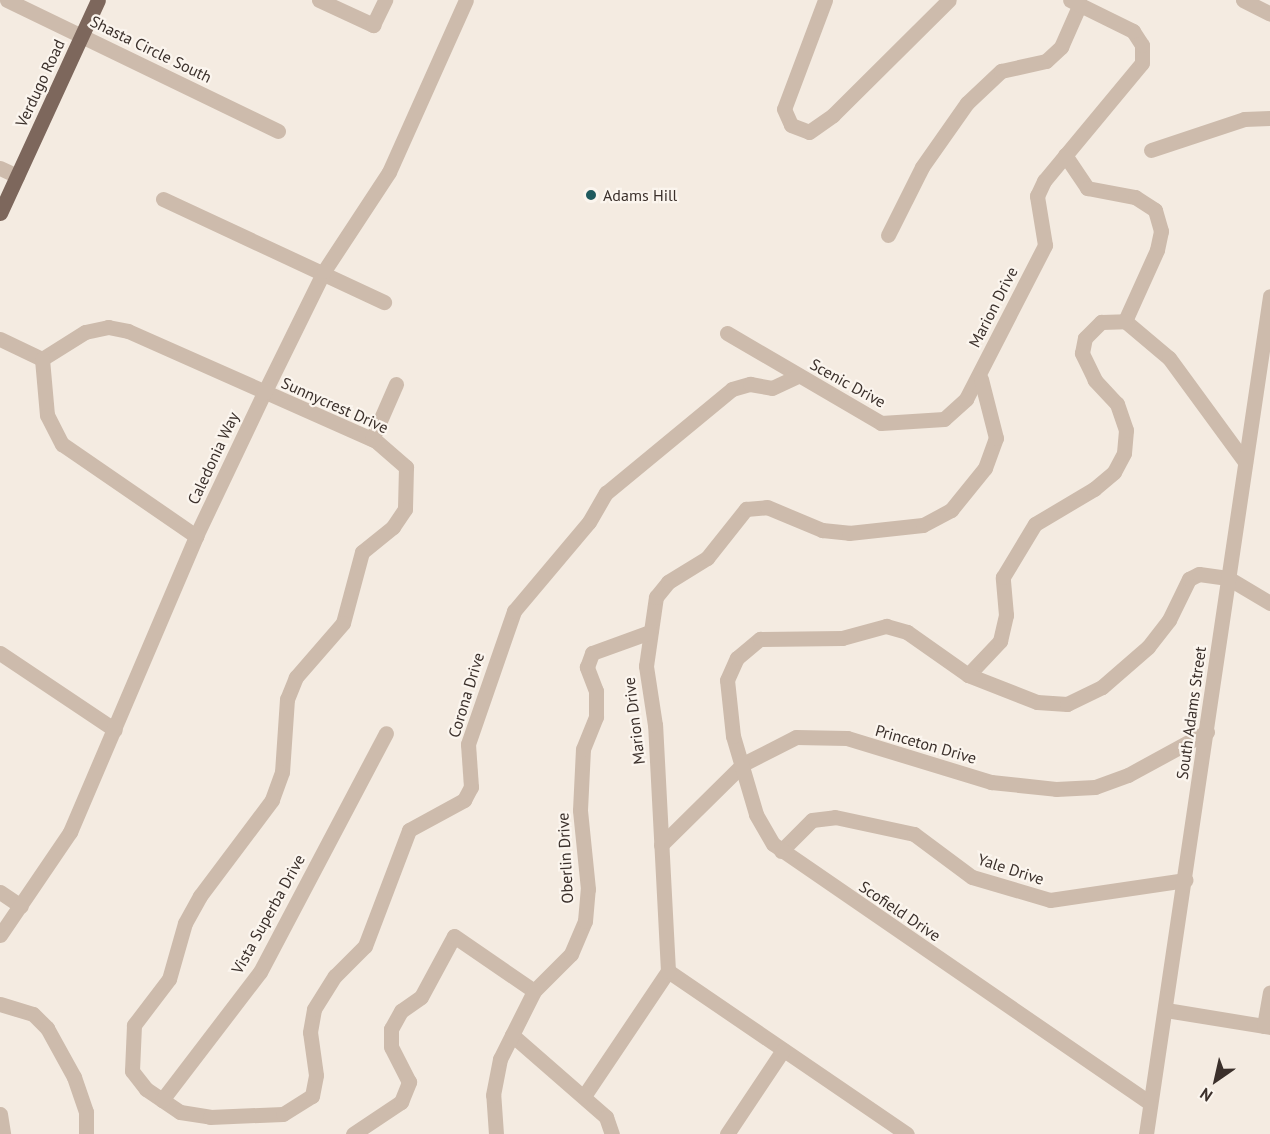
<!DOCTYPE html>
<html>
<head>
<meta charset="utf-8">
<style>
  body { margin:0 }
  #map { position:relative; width:1270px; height:1134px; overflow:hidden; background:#f4ebe1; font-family:"PT Sans",sans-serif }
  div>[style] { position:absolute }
  .minor>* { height:15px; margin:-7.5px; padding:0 7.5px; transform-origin:7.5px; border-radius:7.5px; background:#cdbbac }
  .major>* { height:15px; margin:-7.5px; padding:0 7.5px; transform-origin:7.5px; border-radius:7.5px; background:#7d675c }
  .dots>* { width:16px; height:16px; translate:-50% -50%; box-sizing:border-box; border:3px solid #fbf5ee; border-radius:50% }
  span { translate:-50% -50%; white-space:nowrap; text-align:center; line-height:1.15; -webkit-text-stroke:4.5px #fbf5ee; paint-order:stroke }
  .street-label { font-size:16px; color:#3b302b }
  .poi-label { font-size:16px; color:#3b302b }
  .left { translate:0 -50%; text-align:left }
  .north { position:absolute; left:1186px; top:1050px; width:60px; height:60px; -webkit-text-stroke:4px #fbf5ee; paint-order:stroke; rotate:214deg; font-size:16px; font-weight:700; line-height:24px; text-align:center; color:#3b302b }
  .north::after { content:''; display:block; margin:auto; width:21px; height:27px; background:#3b302b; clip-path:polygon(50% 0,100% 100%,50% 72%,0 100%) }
</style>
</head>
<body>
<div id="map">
  <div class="minor">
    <i style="left:7px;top:0;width:301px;rotate:25.8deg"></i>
    <i style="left:319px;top:0;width:60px;rotate:24.8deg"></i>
    <i style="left:373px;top:25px;width:28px;rotate:-64deg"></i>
    <i style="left:825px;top:0;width:116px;rotate:110.6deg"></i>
    <i style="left:784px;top:109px;width:17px;rotate:66deg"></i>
    <i style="left:791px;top:125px;width:19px;rotate:21deg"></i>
    <i style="left:809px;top:132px;width:29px;rotate:-35deg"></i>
    <i style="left:833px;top:115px;width:163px;rotate:-44.8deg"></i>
    <i style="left:1243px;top:0;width:30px;rotate:27deg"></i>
    <i style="left:1151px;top:150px;width:98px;rotate:-18.4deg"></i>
    <i style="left:1244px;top:119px;width:26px;rotate:-2deg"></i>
    <i style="left:1065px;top:155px;width:40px;rotate:56deg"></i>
    <i style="left:1087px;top:188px;width:49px;rotate:10.6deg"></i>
    <i style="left:1135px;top:197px;width:24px;rotate:33deg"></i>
    <i style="left:1155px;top:210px;width:22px;rotate:74deg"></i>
    <i style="left:1161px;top:231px;width:19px;rotate:102deg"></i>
    <i style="left:1157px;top:250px;width:78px;rotate:114.3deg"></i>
    <i style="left:1125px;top:321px;width:57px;rotate:40.1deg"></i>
    <i style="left:1169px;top:358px;width:129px;rotate:53.8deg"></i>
    <i style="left:0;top:168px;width:19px;rotate:25deg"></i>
    <i style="left:163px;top:199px;width:244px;rotate:25deg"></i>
    <i style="left:888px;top:235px;width:76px;rotate:-63.4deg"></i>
    <i style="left:922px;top:167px;width:78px;rotate:-54.9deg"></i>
    <i style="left:967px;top:103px;width:47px;rotate:-43.3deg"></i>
    <i style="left:1001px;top:71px;width:46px;rotate:-12.5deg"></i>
    <i style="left:1046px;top:61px;width:21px;rotate:-43deg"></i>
    <i style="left:1061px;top:47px;width:47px;rotate:-66.2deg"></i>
    <i style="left:727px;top:333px;width:178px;rotate:30.3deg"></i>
    <i style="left:881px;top:423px;width:63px;rotate:-3.6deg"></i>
    <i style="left:944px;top:419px;width:30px;rotate:-42deg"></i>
    <i style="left:966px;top:399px;width:173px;rotate:-62.8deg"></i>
    <i style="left:1045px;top:245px;width:50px;rotate:-99.3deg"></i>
    <i style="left:1037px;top:196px;width:17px;rotate:-65deg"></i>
    <i style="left:1044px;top:181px;width:153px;rotate:-50.3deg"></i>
    <i style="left:1142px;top:63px;width:18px;rotate:-90deg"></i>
    <i style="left:1142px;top:45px;width:17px;rotate:-123deg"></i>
    <i style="left:1133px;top:31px;width:70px;rotate:-153.8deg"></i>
    <i style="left:0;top:339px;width:47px;rotate:25.5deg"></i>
    <i style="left:42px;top:359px;width:51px;rotate:-32.1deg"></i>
    <i style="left:85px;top:332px;width:24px;rotate:-12deg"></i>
    <i style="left:108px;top:327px;width:20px;rotate:11deg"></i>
    <i style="left:128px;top:331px;width:271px;rotate:23.9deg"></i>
    <i style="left:376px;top:441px;width:40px;rotate:41deg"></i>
    <i style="left:406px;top:467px;width:42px;rotate:91.4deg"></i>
    <i style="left:405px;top:509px;width:22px;rotate:124deg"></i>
    <i style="left:393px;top:527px;width:40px;rotate:141deg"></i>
    <i style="left:362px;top:552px;width:73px;rotate:105deg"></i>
    <i style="left:343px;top:623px;width:72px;rotate:131deg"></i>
    <i style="left:296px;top:677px;width:24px;rotate:112deg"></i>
    <i style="left:287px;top:699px;width:73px;rotate:93.9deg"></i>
    <i style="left:282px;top:772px;width:30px;rotate:110deg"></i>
    <i style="left:272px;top:800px;width:120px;rotate:126.9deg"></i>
    <i style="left:200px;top:896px;width:31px;rotate:119deg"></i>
    <i style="left:185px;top:923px;width:58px;rotate:105.9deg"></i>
    <i style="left:169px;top:979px;width:58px;rotate:127.3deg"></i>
    <i style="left:134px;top:1025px;width:46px;rotate:92.5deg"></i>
    <i style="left:132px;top:1071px;width:23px;rotate:52deg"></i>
    <i style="left:146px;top:1089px;width:41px;rotate:34.1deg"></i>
    <i style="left:180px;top:1112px;width:30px;rotate:9deg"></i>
    <i style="left:210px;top:1117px;width:73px;rotate:-2.4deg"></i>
    <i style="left:283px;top:1114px;width:34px;rotate:-32deg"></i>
    <i style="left:312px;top:1096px;width:21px;rotate:-79deg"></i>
    <i style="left:316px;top:1075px;width:43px;rotate:-97.9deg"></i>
    <i style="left:310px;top:1032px;width:23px;rotate:-80deg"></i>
    <i style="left:314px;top:1009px;width:39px;rotate:-58deg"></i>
    <i style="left:335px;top:976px;width:42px;rotate:-45deg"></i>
    <i style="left:365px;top:946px;width:124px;rotate:-69.2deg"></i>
    <i style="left:409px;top:830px;width:63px;rotate:-28.6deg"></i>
    <i style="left:464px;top:800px;width:15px;rotate:-62deg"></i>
    <i style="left:471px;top:787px;width:43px;rotate:-94deg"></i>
    <i style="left:468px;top:744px;width:141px;rotate:-70.9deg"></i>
    <i style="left:514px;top:611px;width:116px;rotate:-49.9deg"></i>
    <i style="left:589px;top:522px;width:34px;rotate:-60deg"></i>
    <i style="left:606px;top:493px;width:163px;rotate:-39.5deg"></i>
    <i style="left:732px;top:389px;width:19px;rotate:-16deg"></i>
    <i style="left:750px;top:384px;width:22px;rotate:10deg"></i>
    <i style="left:772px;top:388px;width:29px;rotate:-25deg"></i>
    <i style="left:42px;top:359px;width:56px;rotate:84.9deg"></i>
    <i style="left:47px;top:415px;width:33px;rotate:63deg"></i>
    <i style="left:62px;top:444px;width:163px;rotate:34.5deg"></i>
    <i style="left:372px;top:439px;width:60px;rotate:-66.4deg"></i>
    <i style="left:0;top:653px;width:138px;rotate:33.8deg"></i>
    <i style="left:968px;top:675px;width:47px;rotate:-46.7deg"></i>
    <i style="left:1000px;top:641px;width:27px;rotate:-77deg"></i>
    <i style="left:1006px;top:615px;width:38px;rotate:-95deg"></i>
    <i style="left:1003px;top:577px;width:62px;rotate:-58.9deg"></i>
    <i style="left:1035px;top:524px;width:69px;rotate:-30.7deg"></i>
    <i style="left:1094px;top:489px;width:26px;rotate:-40deg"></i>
    <i style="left:1114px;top:472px;width:21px;rotate:-62deg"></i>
    <i style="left:1124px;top:453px;width:23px;rotate:-85deg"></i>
    <i style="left:1126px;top:430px;width:28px;rotate:-109deg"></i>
    <i style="left:1117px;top:404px;width:33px;rotate:-133deg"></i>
    <i style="left:1095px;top:380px;width:30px;rotate:-116deg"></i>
    <i style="left:1082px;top:353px;width:15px;rotate:-79deg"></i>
    <i style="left:1085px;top:338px;width:23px;rotate:-45deg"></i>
    <i style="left:1101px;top:322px;width:24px;rotate:-2deg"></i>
    <i style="left:661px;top:845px;width:115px;rotate:-44.6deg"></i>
    <i style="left:743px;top:764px;width:59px;rotate:-27deg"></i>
    <i style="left:796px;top:737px;width:51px;rotate:1.1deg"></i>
    <i style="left:847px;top:738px;width:151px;rotate:17deg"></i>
    <i style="left:991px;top:782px;width:65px;rotate:6.1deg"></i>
    <i style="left:1056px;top:789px;width:39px;rotate:-3deg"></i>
    <i style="left:1095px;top:787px;width:35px;rotate:-20deg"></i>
    <i style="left:1128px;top:775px;width:90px;rotate:-28.6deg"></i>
    <i style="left:781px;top:851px;width:44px;rotate:-45deg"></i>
    <i style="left:812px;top:820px;width:23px;rotate:-7deg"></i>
    <i style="left:835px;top:817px;width:81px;rotate:12.1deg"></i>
    <i style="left:914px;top:834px;width:72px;rotate:36.6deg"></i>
    <i style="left:972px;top:877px;width:81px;rotate:16.4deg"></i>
    <i style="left:1050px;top:900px;width:137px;rotate:-8.4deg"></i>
    <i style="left:0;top:892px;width:25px;rotate:34deg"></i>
    <i style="left:0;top:935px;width:125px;rotate:-55.8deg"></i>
    <i style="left:70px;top:832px;width:322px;rotate:-66.9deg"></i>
    <i style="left:196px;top:536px;width:158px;rotate:-64.6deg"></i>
    <i style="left:264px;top:393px;width:136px;rotate:-63.8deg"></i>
    <i style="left:324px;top:271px;width:118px;rotate:-56.7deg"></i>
    <i style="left:389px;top:172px;width:188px;rotate:-65.9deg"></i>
    <i style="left:668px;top:971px;width:289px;rotate:34.3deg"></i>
    <i style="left:0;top:1004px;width:34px;rotate:17deg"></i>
    <i style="left:33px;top:1014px;width:20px;rotate:45deg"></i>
    <i style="left:47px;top:1028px;width:56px;rotate:61.1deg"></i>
    <i style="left:74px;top:1077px;width:37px;rotate:71deg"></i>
    <i style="left:86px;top:1112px;width:22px;rotate:90deg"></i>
    <i style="left:1166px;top:1010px;width:105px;rotate:9.3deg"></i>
    <i style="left:1264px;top:1026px;width:34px;rotate:-80deg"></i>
    <i style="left:512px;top:1035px;width:125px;rotate:41.1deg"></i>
    <i style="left:606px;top:1117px;width:18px;rotate:71deg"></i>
    <i style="left:584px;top:1096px;width:151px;rotate:-56.1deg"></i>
    <i style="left:668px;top:971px;width:246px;rotate:-93deg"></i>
    <i style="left:655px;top:725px;width:60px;rotate:-98.7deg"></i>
    <i style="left:646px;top:666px;width:70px;rotate:-81.8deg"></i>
    <i style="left:656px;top:597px;width:19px;rotate:-51deg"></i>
    <i style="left:668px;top:582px;width:46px;rotate:-31.6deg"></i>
    <i style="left:707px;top:558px;width:63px;rotate:-51.5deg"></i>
    <i style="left:746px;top:509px;width:21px;rotate:-5deg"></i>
    <i style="left:767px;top:507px;width:60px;rotate:22.7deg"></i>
    <i style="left:822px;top:530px;width:27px;rotate:6deg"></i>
    <i style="left:849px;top:533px;width:74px;rotate:-6.2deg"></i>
    <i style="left:923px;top:525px;width:32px;rotate:-28deg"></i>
    <i style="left:951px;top:510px;width:54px;rotate:-51deg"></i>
    <i style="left:985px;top:468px;width:32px;rotate:-70deg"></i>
    <i style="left:996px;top:438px;width:61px;rotate:-104.3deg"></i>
    <i style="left:162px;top:1100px;width:161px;rotate:-52.6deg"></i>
    <i style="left:260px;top:972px;width:270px;rotate:-62.2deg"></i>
    <i style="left:1150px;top:1103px;width:457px;rotate:-145.5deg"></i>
    <i style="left:773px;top:844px;width:34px;rotate:-120deg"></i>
    <i style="left:756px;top:814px;width:81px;rotate:-106.4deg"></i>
    <i style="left:733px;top:736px;width:56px;rotate:-96.1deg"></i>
    <i style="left:727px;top:680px;width:24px;rotate:-66deg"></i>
    <i style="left:737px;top:658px;width:30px;rotate:-40deg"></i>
    <i style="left:760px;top:639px;width:82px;rotate:-0.7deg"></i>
    <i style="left:842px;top:638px;width:46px;rotate:-15.3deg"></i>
    <i style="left:886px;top:626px;width:22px;rotate:16deg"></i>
    <i style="left:907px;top:632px;width:75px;rotate:35.2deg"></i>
    <i style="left:968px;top:675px;width:74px;rotate:21.4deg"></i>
    <i style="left:1037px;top:702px;width:30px;rotate:4deg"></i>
    <i style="left:1067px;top:704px;width:39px;rotate:-26deg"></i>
    <i style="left:1102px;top:687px;width:61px;rotate:-41deg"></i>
    <i style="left:1148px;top:647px;width:34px;rotate:-52deg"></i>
    <i style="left:1169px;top:620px;width:46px;rotate:-64deg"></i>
    <i style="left:1189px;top:579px;width:11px;rotate:-27deg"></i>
    <i style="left:1199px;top:574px;width:29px;rotate:8deg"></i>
    <i style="left:1228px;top:578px;width:49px;rotate:30.8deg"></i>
    <i style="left:0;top:1114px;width:20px;rotate:81deg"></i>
    <i style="left:353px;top:1134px;width:58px;rotate:-33.7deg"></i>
    <i style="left:401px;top:1102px;width:22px;rotate:-68deg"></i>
    <i style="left:409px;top:1082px;width:39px;rotate:-117deg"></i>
    <i style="left:391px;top:1047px;width:18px;rotate:-90deg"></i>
    <i style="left:391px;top:1029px;width:21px;rotate:-61deg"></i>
    <i style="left:401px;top:1011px;width:24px;rotate:-35deg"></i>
    <i style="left:421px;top:997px;width:69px;rotate:-61.6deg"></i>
    <i style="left:454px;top:936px;width:97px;rotate:34.5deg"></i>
    <i style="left:496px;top:1134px;width:39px;rotate:-94deg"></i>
    <i style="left:493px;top:1095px;width:37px;rotate:-79deg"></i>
    <i style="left:500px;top:1059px;width:76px;rotate:-63.4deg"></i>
    <i style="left:534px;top:991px;width:52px;rotate:-45deg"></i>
    <i style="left:571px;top:954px;width:36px;rotate:-67deg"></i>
    <i style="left:585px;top:921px;width:32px;rotate:-85deg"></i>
    <i style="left:588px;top:889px;width:79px;rotate:-95.8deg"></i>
    <i style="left:580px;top:810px;width:61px;rotate:-87.2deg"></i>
    <i style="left:583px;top:749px;width:35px;rotate:-68deg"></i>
    <i style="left:596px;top:717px;width:26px;rotate:-90deg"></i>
    <i style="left:596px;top:691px;width:26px;rotate:-111deg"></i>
    <i style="left:587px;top:667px;width:15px;rotate:-70deg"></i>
    <i style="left:592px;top:653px;width:62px;rotate:-19.9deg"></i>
    <i style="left:727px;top:1134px;width:101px;rotate:-56.3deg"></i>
    <i style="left:1146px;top:1134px;width:847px;rotate:-81.58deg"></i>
  </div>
  <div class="major">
    <i style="left:0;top:213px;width:234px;rotate:-65.3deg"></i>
  </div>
  <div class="dots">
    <i style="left:591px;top:195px;background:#1f5a5e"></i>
  </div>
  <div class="street-label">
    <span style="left:151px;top:49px;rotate:26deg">Shasta Circle South</span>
    <span style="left:40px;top:83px;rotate:-65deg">Verdugo Road</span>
    <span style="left:993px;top:307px;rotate:-63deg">Marion Drive</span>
    <span style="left:848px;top:383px;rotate:29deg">Scenic Drive</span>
    <span style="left:335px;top:405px;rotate:24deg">Sunnycrest Drive</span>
    <span style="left:213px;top:458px;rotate:-65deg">Caledonia Way</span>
    <span style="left:466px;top:695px;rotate:-73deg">Corona Drive</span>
    <span style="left:1191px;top:713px;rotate:-82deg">South Adams Street</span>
    <span style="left:634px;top:721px;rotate:-97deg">Marion Drive</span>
    <span style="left:926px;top:744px;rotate:16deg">Princeton Drive</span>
    <span style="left:565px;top:858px;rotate:-93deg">Oberlin Drive</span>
    <span style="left:1011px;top:869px;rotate:18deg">Yale Drive</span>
    <span style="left:900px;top:911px;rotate:34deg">Scofield Drive</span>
    <span style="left:268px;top:914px;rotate:-61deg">Vista Superba Drive</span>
  </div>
  <div class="poi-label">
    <span class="left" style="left:603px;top:195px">Adams Hill</span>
  </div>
  <div class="north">N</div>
</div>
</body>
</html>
